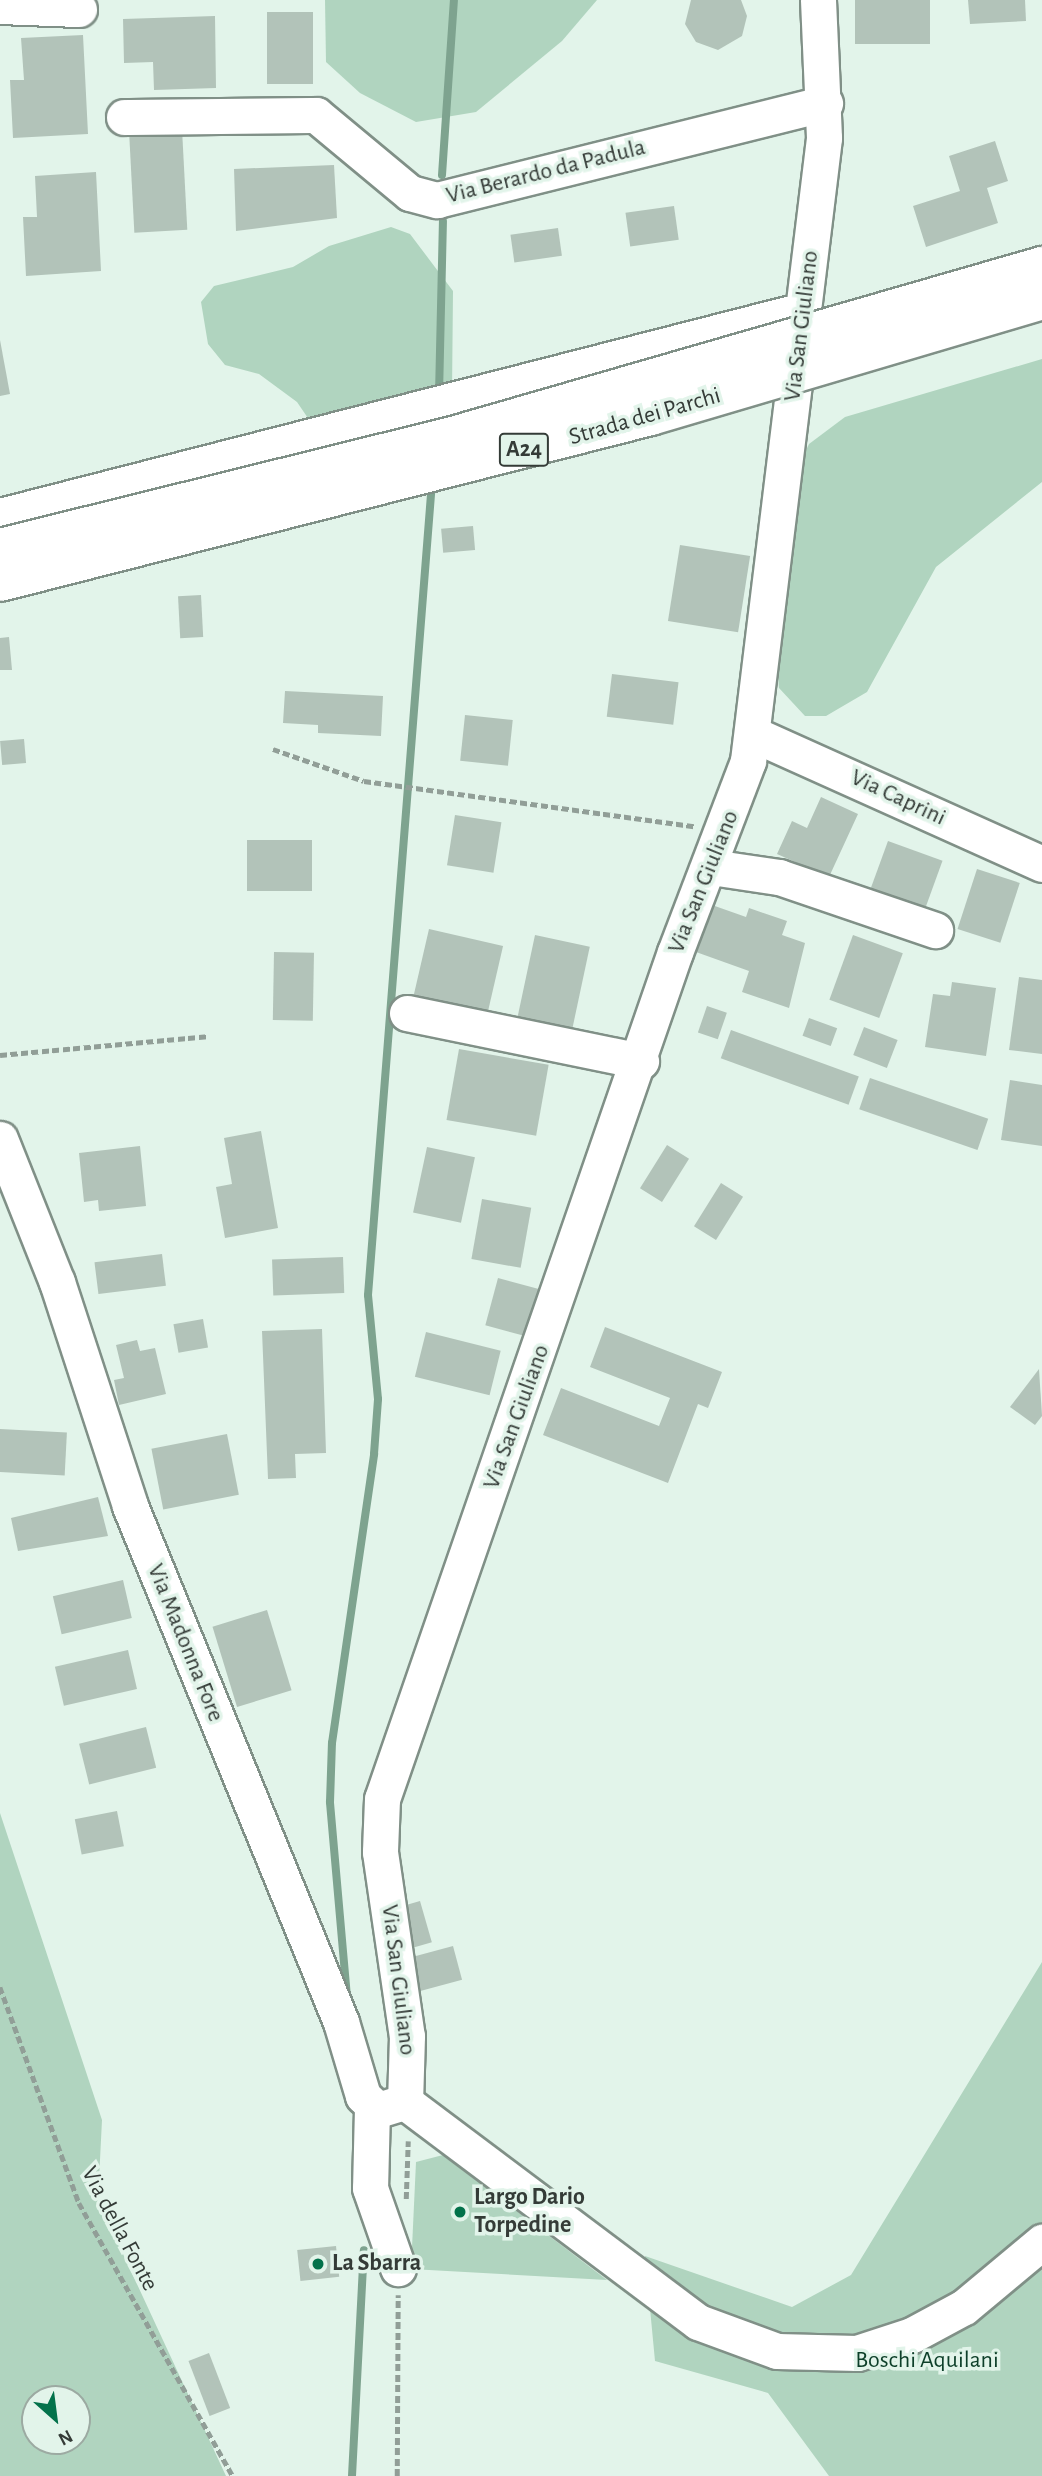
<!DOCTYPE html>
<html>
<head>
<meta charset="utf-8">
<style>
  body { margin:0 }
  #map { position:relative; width:1042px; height:2476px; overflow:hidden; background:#e2f4ea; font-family:"Alegreya Sans",sans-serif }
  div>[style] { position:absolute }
  .green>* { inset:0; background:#b0d4bf }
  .stream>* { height:8px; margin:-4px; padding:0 4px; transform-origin:4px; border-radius:4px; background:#7ea38f }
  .building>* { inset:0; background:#b2c3b9; transform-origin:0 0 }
  .path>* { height:4.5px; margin-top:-2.25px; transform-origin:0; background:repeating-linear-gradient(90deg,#919e97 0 7px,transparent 0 10.5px) }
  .roads { filter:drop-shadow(2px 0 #809087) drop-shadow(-2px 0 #809087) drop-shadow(0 2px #809087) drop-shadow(0 -2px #809087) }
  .minor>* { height:35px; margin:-17.5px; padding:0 17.5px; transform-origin:17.5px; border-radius:17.5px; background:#fff }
  .bridges { filter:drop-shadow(2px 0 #809087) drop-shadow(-2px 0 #809087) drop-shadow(0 2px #809087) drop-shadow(0 -2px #809087) }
  .highway-bridge>* { height:38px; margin:-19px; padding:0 19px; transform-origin:19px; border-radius:19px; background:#fff }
  .dots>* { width:19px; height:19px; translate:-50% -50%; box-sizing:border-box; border:4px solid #e2f4ea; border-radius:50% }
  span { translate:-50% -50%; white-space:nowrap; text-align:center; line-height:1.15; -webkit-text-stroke:7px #e2f4ea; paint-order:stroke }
  .shield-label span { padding:2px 5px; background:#e2f4ea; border:2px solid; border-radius:5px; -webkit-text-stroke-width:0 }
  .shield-label { font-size:23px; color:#343b37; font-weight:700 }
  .street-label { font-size:24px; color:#343b37 }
  .poi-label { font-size:24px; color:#343b37; font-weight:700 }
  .left { translate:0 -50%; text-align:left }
  .park-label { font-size:24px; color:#0d3f29 }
  .north { position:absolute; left:21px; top:2385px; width:70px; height:70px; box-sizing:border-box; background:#e2f4ea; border:2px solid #9caaa2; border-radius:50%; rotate:152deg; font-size:19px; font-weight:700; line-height:28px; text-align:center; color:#343b37 }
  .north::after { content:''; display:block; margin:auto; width:24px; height:32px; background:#03724b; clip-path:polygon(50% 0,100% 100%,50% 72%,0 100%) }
</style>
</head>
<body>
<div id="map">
  <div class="green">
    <i style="clip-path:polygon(325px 0,597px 0,562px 41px,476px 112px,416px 122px,360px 93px,326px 62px)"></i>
    <i style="clip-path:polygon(391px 227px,410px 234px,453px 291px,452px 393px,314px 427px,297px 402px,259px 374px,225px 365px,208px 344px,201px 302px,214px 286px,293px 267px,329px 246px)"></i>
    <i style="clip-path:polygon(1042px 359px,1042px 482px,936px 567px,867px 692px,826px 716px,805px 716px,779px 688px,777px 664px,797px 469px,809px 444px,845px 417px)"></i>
    <i style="clip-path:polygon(evenodd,0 1813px,102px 2120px,98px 2200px,226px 2476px,0 2476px,0 1813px,35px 2399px,77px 2399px,77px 2441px,35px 2441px,35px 2399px)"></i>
    <i style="clip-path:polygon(1042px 1962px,1042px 2476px,829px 2476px,768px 2393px,655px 2361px,645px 2256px,792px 2307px,851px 2275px)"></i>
    <i style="clip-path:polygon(443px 2155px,607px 2280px,411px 2269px,416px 2162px)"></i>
  </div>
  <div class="stream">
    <i style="left:442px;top:175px;width:175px;rotate:-86.1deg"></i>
    <i style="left:439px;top:395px;width:174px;rotate:-88.7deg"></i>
    <i style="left:347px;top:1997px;width:196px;rotate:-95deg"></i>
    <i style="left:330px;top:1802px;width:59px;rotate:-88.1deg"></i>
    <i style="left:332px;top:1743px;width:292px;rotate:-81.7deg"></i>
    <i style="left:374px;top:1454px;width:55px;rotate:-85.8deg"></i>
    <i style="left:378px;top:1399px;width:104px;rotate:-95.5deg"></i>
    <i style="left:368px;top:1295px;width:817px;rotate:-85.5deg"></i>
    <i style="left:352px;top:2476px;width:226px;rotate:-87deg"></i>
  </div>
  <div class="building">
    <i style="clip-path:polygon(691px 0,741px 0,747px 16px,742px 36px,718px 50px,696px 42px,685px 24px)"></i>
    <i style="left:855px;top:0;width:75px;height:44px"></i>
    <i style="clip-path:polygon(968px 0,1025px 0,1026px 21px,970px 24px)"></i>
    <i style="left:313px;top:12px;width:72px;height:46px;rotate:90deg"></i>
    <i style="clip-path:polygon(215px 16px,216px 88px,154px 90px,153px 62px,124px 63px,123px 19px)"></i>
    <i style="clip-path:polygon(83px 35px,88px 134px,13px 138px,10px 80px,24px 80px,21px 38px)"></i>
    <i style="left:182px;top:129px;width:101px;height:53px;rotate:87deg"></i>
    <i style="clip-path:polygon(995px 141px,1008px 181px,987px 188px,998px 223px,926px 247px,913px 206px,960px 191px,949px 156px)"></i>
    <i style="clip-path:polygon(334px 165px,337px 218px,236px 231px,234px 169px)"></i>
    <i style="clip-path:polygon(96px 172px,101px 271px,26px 276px,23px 217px,37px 217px,35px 176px)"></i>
    <i style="left:674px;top:206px;width:34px;height:49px;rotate:82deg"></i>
    <i style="left:558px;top:228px;width:28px;height:48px;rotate:82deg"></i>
    <i style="clip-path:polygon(0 340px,10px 394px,0 396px)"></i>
    <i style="left:473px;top:526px;width:24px;height:32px;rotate:85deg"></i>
    <i style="left:680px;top:545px;width:71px;height:77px;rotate:9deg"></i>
    <i style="left:201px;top:595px;width:42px;height:23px;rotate:87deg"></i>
    <i style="clip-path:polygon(9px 637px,12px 670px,0 670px,0 638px)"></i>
    <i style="left:612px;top:674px;width:67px;height:43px;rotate:7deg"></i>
    <i style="clip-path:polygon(285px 691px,383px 696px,381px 736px,318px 733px,318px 725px,283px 723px)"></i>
    <i style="left:465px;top:715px;width:48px;height:46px;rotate:6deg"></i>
    <i style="left:24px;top:739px;width:24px;height:24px;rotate:85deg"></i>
    <i style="clip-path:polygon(821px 797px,858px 814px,829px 877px,777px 854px,792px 821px,807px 828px)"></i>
    <i style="left:455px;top:815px;width:47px;height:51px;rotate:9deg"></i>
    <i style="left:312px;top:840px;width:51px;height:65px;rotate:90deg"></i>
    <i style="left:888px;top:841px;width:58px;height:53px;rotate:20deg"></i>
    <i style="left:977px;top:869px;width:45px;height:63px;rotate:18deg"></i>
    <i style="clip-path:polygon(712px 905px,746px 917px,749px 908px,787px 921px,782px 935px,805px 943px,789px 1008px,742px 992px,749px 971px,696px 952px)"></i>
    <i style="left:429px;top:929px;width:76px;height:70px;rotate:13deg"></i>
    <i style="left:535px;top:935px;width:56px;height:87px;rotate:12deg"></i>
    <i style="left:853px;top:935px;width:53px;height:69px;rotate:20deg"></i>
    <i style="left:274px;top:952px;width:40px;height:68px;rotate:1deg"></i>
    <i style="clip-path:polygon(1019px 977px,1042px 980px,1042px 1054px,1009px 1050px)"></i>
    <i style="clip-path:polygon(952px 982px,996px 988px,986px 1056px,925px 1047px,933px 994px,950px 996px)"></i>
    <i style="left:707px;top:1006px;width:21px;height:28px;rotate:19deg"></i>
    <i style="left:809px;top:1018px;width:30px;height:19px;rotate:20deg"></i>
    <i style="left:864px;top:1027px;width:36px;height:30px;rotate:21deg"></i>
    <i style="left:731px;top:1030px;width:136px;height:30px;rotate:20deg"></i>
    <i style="left:459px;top:1049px;width:91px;height:72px;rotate:10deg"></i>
    <i style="left:870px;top:1078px;width:125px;height:33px;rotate:19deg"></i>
    <i style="clip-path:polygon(1010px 1080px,1042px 1085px,1042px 1146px,1001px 1140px)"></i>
    <i style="clip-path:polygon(261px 1131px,278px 1228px,225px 1238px,216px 1187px,232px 1184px,224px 1138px)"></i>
    <i style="left:667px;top:1145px;width:26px;height:51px;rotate:32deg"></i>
    <i style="clip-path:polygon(140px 1146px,146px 1206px,99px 1211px,98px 1200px,84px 1202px,79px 1153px)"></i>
    <i style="left:427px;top:1147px;width:49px;height:67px;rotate:12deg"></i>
    <i style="left:721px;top:1183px;width:26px;height:51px;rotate:32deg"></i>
    <i style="left:482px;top:1199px;width:50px;height:61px;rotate:10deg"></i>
    <i style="left:162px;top:1254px;width:32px;height:68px;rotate:83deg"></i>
    <i style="left:343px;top:1257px;width:36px;height:71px;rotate:88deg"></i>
    <i style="left:498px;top:1278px;width:46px;height:49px;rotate:15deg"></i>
    <i style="left:203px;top:1319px;width:29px;height:30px;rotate:80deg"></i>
    <i style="clip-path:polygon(605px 1327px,722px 1372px,708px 1408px,698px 1404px,668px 1483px,543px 1435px,561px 1388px,659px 1426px,670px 1398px,590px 1367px)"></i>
    <i style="clip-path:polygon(322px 1329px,326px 1453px,295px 1454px,296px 1478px,268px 1479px,262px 1331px)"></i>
    <i style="left:426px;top:1332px;width:77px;height:46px;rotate:14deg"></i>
    <i style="clip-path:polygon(137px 1340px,140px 1351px,155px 1348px,166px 1394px,119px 1405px,114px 1380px,124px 1378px,116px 1345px)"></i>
    <i style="clip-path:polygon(1039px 1369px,1042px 1416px,1035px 1425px,1010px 1407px)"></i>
    <i style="left:0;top:1429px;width:67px;height:43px;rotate:3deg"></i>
    <i style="left:227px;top:1434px;width:62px;height:77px;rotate:79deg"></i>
    <i style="clip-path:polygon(98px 1497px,108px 1536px,18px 1551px,11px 1518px)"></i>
    <i style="left:123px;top:1580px;width:39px;height:72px;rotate:77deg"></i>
    <i style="left:267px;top:1610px;width:84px;height:57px;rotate:73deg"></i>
    <i style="left:128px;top:1650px;width:40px;height:75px;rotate:77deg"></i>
    <i style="left:146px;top:1727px;width:42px;height:69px;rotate:76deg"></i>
    <i style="left:117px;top:1811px;width:36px;height:43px;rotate:79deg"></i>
    <i style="left:420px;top:1901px;width:43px;height:27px;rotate:74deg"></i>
    <i style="left:453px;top:1946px;width:35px;height:47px;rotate:75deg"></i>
    <i style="left:336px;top:2246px;width:31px;height:39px;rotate:84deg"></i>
    <i style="left:209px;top:2353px;width:59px;height:22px;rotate:69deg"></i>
  </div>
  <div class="path">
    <i style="left:273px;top:749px;width:96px;rotate:19.4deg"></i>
    <i style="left:364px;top:781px;width:333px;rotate:7.8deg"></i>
    <i style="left:0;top:1055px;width:208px;rotate:-5.2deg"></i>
    <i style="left:0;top:1987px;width:230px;rotate:69.9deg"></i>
    <i style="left:79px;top:2203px;width:313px;rotate:60.6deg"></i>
    <i style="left:406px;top:2199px;width:58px;rotate:-88deg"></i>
    <i style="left:397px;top:2476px;width:181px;rotate:-89.7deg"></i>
  </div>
  <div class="roads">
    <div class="minor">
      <i style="left:818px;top:0;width:138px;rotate:87.5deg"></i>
      <i style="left:824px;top:138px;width:628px;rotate:96.96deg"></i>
      <i style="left:748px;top:761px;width:204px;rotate:110.9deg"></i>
      <i style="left:675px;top:952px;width:896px;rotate:109.08deg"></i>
      <i style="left:382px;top:1799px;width:53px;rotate:92.2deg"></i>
      <i style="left:380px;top:1852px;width:186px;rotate:81.7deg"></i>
      <i style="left:407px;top:2036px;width:66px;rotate:91.7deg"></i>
      <i style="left:405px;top:2102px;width:366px;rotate:36.9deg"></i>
      <i style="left:698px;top:2322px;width:84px;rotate:20.2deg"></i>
      <i style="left:777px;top:2351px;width:80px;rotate:1.4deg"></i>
      <i style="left:857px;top:2353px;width:58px;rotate:-18.1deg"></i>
      <i style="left:912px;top:2335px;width:59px;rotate:-28.3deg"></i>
      <i style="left:964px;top:2307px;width:102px;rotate:-39.8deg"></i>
      <i style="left:0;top:6px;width:79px;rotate:2.2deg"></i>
      <i style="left:124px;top:117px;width:192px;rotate:-0.6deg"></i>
      <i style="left:316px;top:115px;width:122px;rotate:39.7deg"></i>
      <i style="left:410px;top:193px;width:28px;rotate:15deg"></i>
      <i style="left:437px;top:200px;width:400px;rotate:-14deg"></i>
      <i style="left:0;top:516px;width:829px;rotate:-14.39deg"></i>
      <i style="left:753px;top:734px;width:317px;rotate:24.2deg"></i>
      <i style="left:711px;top:867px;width:69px;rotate:8.4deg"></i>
      <i style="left:779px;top:877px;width:165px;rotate:18.8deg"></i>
      <i style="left:407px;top:1013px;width:239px;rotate:11.6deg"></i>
      <i style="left:0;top:1139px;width:154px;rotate:68.3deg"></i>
      <i style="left:57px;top:1282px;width:236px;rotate:71.9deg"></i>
      <i style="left:130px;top:1506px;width:557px;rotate:67.76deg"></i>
      <i style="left:341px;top:2022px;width:77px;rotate:73.4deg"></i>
      <i style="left:363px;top:2096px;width:21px;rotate:43deg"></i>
      <i style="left:378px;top:2110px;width:28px;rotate:-17deg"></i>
      <i style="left:372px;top:2108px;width:80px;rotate:91.4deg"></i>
      <i style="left:370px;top:2188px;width:85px;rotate:70.7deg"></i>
    </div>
  </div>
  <div class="bridges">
    <div class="highway-bridge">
      <i style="left:0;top:548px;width:477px;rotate:-13.9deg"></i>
      <i style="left:463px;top:433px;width:603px;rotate:-16.09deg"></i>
      <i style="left:0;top:582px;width:672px;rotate:-14.31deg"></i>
      <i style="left:651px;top:416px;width:408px;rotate:-16.5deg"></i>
    </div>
  </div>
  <div class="dots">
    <i style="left:460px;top:2212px;background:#03724b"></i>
    <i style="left:318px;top:2264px;background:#03724b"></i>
  </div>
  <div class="shield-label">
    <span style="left:524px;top:450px">A24</span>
  </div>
  <div class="street-label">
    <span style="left:546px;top:172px;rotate:-14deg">Via Berardo da Padula</span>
    <span style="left:802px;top:326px;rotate:-83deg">Via San Giuliano</span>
    <span style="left:645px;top:417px;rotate:-16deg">Strada dei Parchi</span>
    <span style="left:898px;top:798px;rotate:25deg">Via Caprini</span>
    <span style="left:704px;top:882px;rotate:-68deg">Via San Giuliano</span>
    <span style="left:517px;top:1417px;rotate:-70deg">Via San Giuliano</span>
    <span style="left:185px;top:1643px;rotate:68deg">Via Madonna Fore</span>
    <span style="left:398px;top:1980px;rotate:83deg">Via San Giuliano</span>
    <span style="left:119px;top:2229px;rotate:62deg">Via della Fonte</span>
  </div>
  <div class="poi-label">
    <span class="left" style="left:474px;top:2212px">Largo Dario<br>Torpedine</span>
    <span class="left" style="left:332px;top:2264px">La Sbarra</span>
  </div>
  <div class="park-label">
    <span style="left:927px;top:2361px">Boschi Aquilani</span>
  </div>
  <div class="north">N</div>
</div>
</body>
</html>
